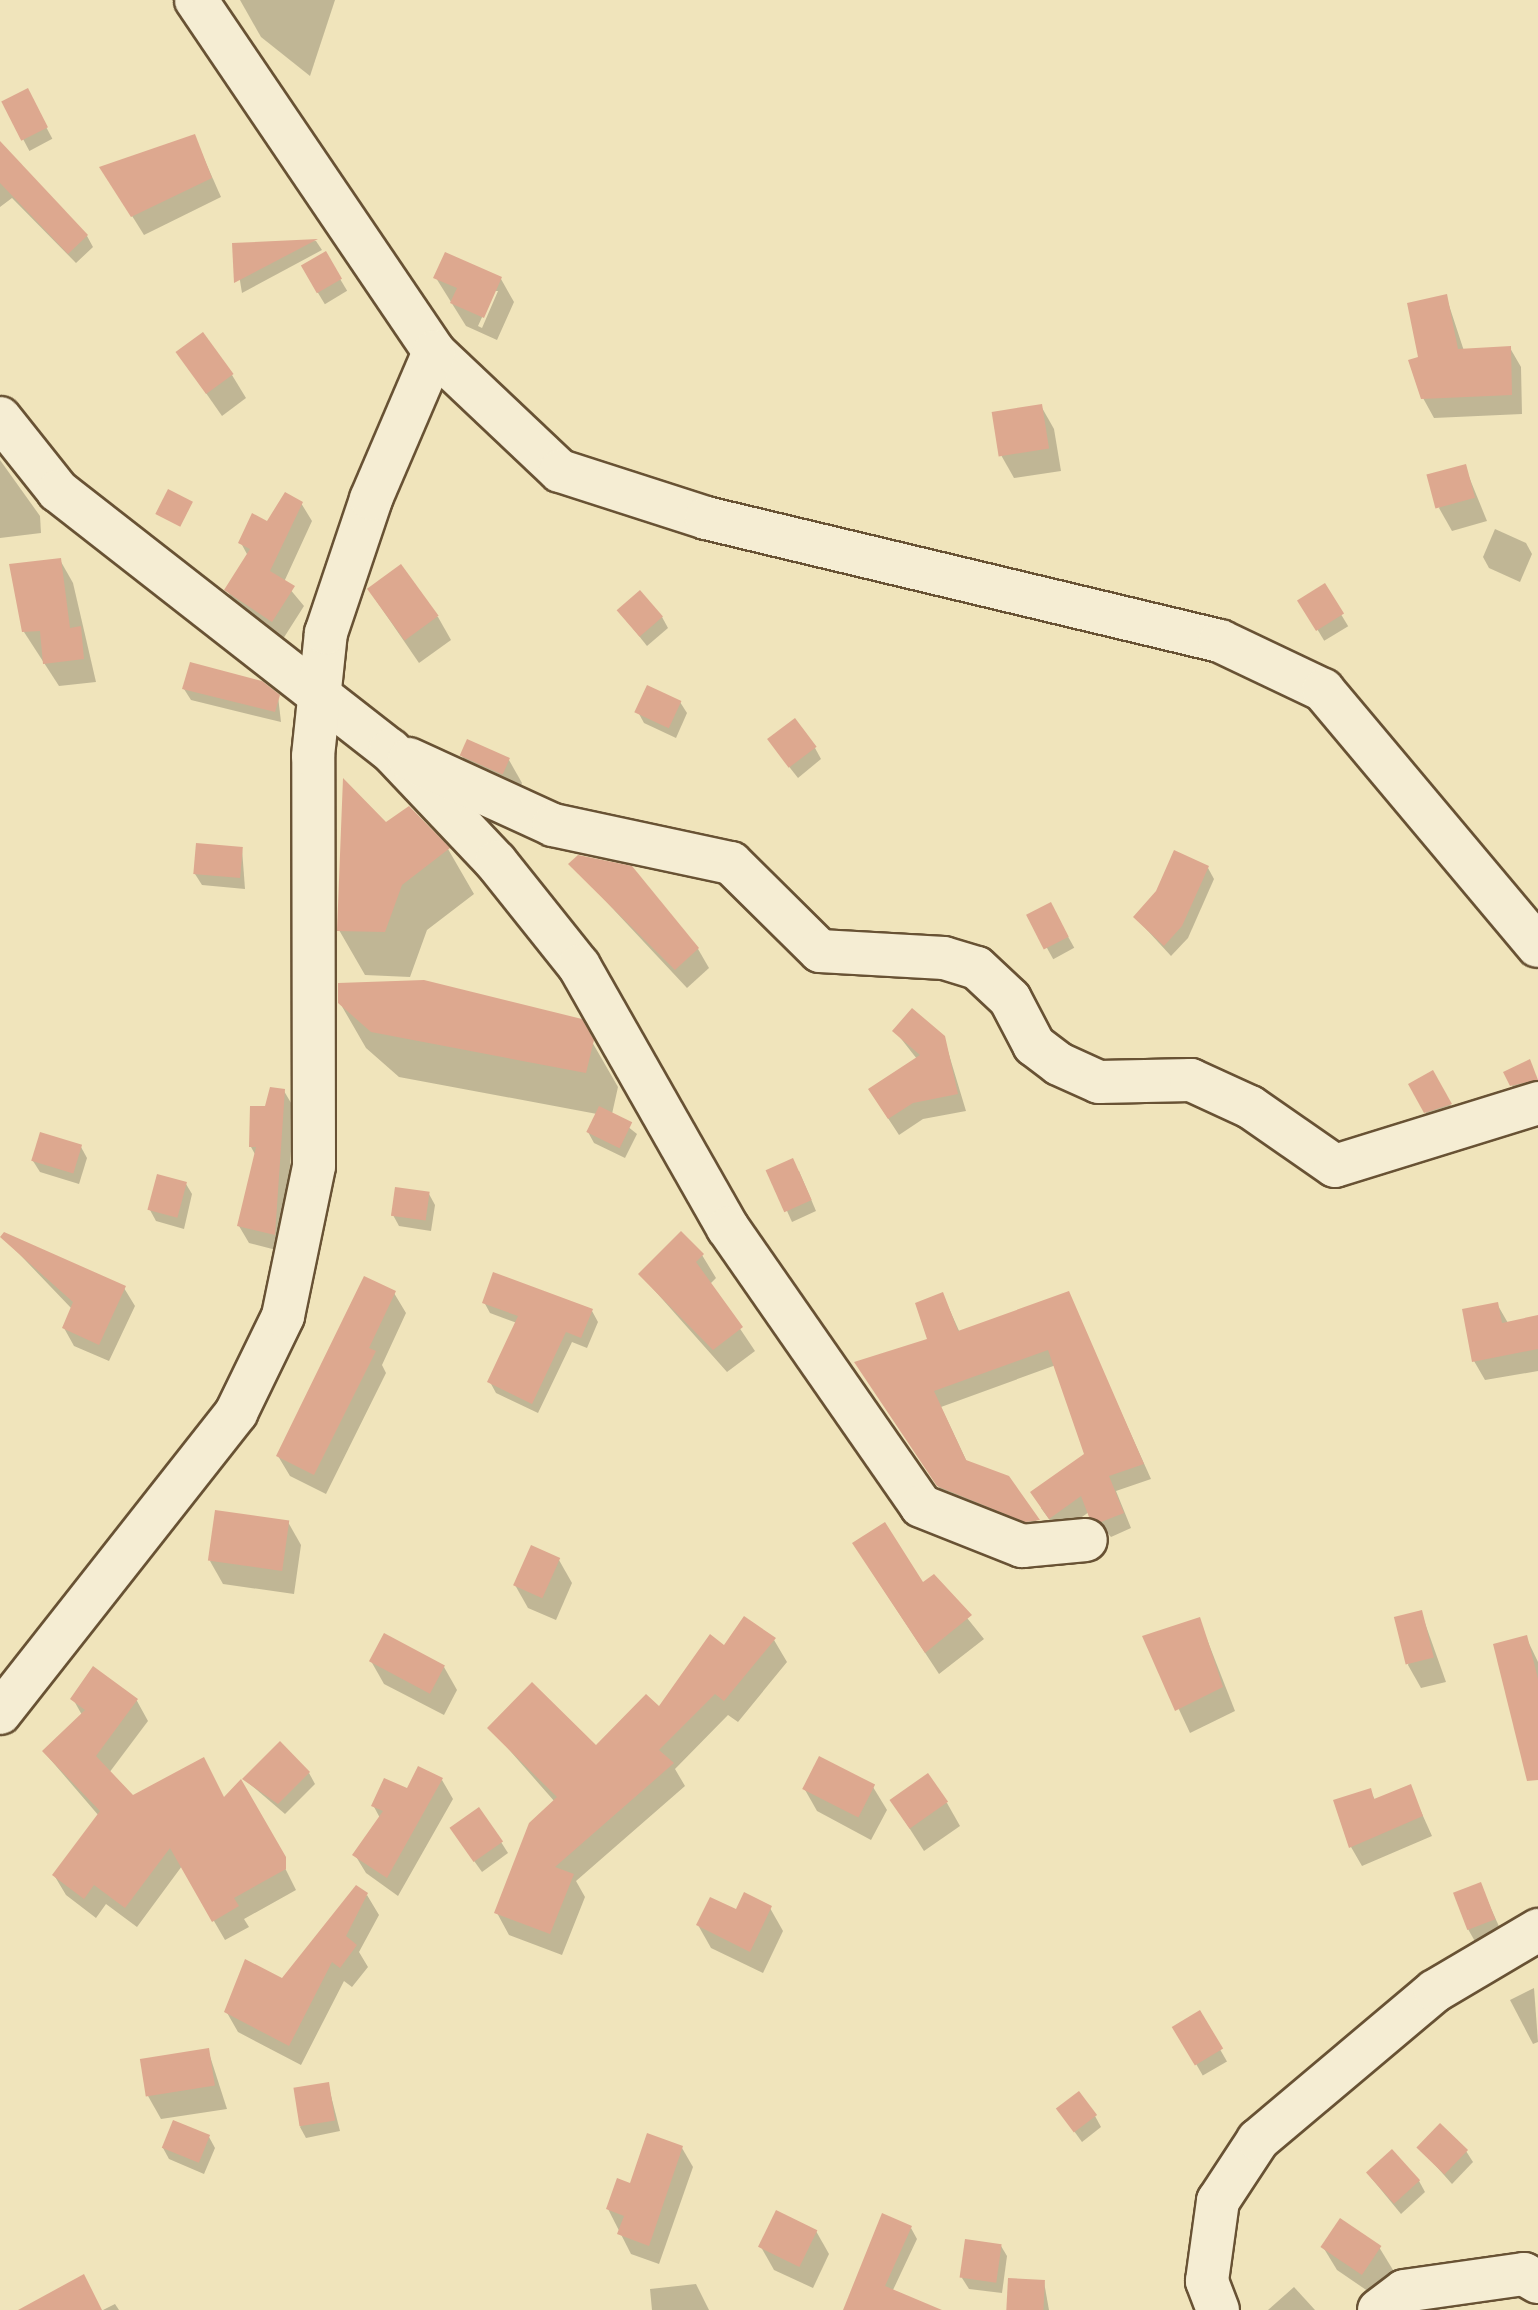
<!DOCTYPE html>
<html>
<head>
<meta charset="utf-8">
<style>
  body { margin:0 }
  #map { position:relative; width:1538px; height:2310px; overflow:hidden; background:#f0e4bb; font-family:"Old Standard TT",serif }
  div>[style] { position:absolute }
  .shadow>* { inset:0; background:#0003; transform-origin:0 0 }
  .building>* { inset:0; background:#dda88f; transform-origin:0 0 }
  .roads { filter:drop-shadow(2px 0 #685234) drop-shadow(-2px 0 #685234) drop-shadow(0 2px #685234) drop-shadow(0 -2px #685234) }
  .minor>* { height:42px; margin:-21px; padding:0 21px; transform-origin:21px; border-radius:21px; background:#f5edd3 }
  span { translate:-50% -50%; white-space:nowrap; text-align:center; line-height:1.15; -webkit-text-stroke:6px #f5edd3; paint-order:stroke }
</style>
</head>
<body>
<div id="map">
  <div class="shadow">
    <i style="clip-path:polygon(240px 0,335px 0,310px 76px,261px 37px)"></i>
    <i style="left:27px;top:91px;width:54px;height:26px;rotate:62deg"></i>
    <i style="clip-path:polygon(194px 136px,221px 197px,144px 235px,102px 168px)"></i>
    <i style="clip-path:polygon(0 144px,87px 236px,93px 247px,76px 263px,12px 198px,0 207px)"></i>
    <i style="clip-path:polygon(316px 241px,322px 250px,242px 293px,234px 244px)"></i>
    <i style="left:325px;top:254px;width:43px;height:26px;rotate:59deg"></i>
    <i style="clip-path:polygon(evenodd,436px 278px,501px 279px,514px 302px,497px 340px,466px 326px,436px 278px,494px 291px,498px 291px,482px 328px,478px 326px,494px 291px)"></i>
    <i style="clip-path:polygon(1446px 296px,1464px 351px,1510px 348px,1521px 367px,1522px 414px,1434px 418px,1423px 398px,1420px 359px)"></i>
    <i style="clip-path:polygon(178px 353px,232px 375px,246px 398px,222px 416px)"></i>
    <i style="clip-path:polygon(1041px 406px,1054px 429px,1061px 471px,1014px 478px,1001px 455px)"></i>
    <i style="clip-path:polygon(0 460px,40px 516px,41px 533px,0 538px)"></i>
    <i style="clip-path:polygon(1465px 467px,1487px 521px,1452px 531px,1439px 508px)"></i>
    <i style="clip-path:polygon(301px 503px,312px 521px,284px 582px,304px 606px,283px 639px,237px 608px,227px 590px,248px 556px,241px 543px)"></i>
    <i style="clip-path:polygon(1495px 529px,1526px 543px,1532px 554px,1520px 582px,1489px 568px,1483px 557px)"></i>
    <i style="clip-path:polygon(60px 560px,73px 583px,96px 682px,59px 686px,24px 632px)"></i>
    <i style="left:1324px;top:586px;width:47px;height:28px;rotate:59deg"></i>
    <i style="clip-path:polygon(369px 590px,438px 617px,451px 640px,419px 663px)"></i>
    <i style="clip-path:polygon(619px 611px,662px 617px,668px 628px,647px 646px)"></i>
    <i style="clip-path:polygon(184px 689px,278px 696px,281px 722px,191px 700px)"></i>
    <i style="clip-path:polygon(680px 702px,687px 713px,676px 738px,644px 723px,638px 712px)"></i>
    <i style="clip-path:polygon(815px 748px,821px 759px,798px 778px,776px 750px)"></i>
    <i style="clip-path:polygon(462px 756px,509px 760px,522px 783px,516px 797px,475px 779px)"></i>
    <i style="clip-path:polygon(386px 825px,448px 849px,474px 894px,427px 930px,410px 977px,365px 975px,339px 930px)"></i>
    <i style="clip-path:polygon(242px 849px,245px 889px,202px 885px,195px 874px)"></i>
    <i style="clip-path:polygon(571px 864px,698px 949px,709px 968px,687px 988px)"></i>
    <i style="clip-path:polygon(1208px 868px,1214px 879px,1188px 938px,1171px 956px,1135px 917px,1157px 892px)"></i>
    <i style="left:1050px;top:904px;width:50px;height:24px;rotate:61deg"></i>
    <i style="clip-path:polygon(340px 1003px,580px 1021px,618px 1087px,612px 1114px,637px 1134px,625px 1158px,594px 1143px,588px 1132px,597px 1114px,399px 1077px,366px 1048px)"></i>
    <i style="clip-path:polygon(895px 1031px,944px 1038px,966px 1111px,923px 1119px,899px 1135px,880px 1106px,917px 1059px)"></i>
    <i style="clip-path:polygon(1529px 1062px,1538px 1092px,1519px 1097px,1512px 1086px)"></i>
    <i style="clip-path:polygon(1432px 1073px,1457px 1116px,1432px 1123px,1410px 1085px)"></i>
    <i style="clip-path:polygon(284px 1091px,294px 1108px,284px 1252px,249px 1243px,239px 1226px,256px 1156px,251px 1147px)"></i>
    <i style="clip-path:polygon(81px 1147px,87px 1158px,79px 1184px,40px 1172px,33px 1161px)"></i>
    <i style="clip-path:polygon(769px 1171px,799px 1171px,816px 1211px,792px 1222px)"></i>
    <i style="clip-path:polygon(186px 1184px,192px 1194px,184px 1229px,156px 1221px,150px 1210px)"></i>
    <i style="clip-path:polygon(429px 1194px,435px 1205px,431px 1231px,399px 1226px,393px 1215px)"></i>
    <i style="clip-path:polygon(3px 1237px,124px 1288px,135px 1306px,109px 1361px,74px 1346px,64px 1328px,72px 1309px)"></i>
    <i style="clip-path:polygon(702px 1255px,716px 1278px,710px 1284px,755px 1351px,727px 1372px,640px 1274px)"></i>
    <i style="clip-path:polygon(394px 1293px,406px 1313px,382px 1365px,386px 1373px,326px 1494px,290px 1476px,278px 1456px)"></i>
    <i style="clip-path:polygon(1068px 1294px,1151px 1479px,1116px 1491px,1131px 1528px,1111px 1537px,1089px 1512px,1059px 1533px,1041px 1508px,1087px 1454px,1056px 1365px,941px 1407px,967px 1462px,1008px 1478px,1046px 1535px,948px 1501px,866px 1377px,930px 1340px,943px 1295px,960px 1333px)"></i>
    <i style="clip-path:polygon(484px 1302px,592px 1311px,598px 1322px,587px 1348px,572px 1342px,538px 1413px,496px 1393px,490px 1382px,517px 1323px,490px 1313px)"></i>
    <i style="clip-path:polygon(1497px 1304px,1508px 1323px,1538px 1317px,1538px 1371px,1485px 1380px,1474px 1361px)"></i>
    <i style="clip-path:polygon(288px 1522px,301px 1545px,294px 1594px,223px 1584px,210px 1561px)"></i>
    <i style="clip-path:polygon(559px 1560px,572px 1583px,556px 1620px,528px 1608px,515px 1585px)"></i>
    <i style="clip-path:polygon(868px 1566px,923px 1585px,934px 1577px,984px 1639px,939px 1674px)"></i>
    <i style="clip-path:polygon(1421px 1612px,1446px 1682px,1421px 1688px,1408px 1665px)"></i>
    <i style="clip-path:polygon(1199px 1619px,1235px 1711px,1190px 1733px,1145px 1637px)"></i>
    <i style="clip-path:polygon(1526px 1637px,1538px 1662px,1538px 1779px)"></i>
    <i style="clip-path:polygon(774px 1640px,787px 1662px,738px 1722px,728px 1715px,675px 1769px,685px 1786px,576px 1881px,585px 1897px,562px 1955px,509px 1935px,497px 1913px,555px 1802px,490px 1728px,596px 1748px)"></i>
    <i style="clip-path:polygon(371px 1661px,444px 1667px,457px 1690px,444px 1715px,384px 1684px)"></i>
    <i style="clip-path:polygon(94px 1669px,137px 1701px,148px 1721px,109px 1773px,133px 1797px,252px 1802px,296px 1890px,244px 1919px,249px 1927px,225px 1940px,182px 1866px,137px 1927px,106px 1904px,96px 1918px,66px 1895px,54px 1875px,99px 1816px,44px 1752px,82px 1715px,73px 1699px)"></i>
    <i style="clip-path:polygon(309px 1773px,315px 1784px,285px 1814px,244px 1779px)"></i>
    <i style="clip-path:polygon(442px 1780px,453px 1799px,398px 1896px,366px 1873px,355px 1855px,380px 1818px,373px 1805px)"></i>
    <i style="clip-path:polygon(873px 1787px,887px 1810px,871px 1840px,817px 1811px,804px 1788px)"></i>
    <i style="clip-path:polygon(1410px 1787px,1432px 1836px,1362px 1866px,1351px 1847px,1370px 1790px,1375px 1800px)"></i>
    <i style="clip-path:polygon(892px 1801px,947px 1803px,960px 1826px,924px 1851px)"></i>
    <i style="clip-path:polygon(459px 1840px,501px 1842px,508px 1853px,482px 1872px)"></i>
    <i style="clip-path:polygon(1480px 1884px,1506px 1942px,1481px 1952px,1468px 1929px)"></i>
    <i style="clip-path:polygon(367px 1895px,379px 1915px,359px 1952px,368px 1967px,352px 1987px,344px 1981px,301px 2065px,238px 2032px,226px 2011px,282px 1981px)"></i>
    <i style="clip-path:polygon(770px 1908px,783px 1931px,763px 1973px,711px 1948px,698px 1925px)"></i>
    <i style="clip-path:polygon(1534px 1988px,1538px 2042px,1533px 2044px,1510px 2000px)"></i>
    <i style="left:1199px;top:2013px;width:56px;height:28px;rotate:60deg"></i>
    <i style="clip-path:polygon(208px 2050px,227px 2109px,161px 2119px,148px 2096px)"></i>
    <i style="clip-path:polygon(328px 2084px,340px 2131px,306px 2138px,300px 2127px)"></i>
    <i style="clip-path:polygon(1058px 2109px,1095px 2116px,1101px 2127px,1082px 2142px)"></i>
    <i style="clip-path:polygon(209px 2137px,215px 2148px,204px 2174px,169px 2159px,163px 2148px)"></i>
    <i style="clip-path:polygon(1419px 2147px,1466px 2151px,1473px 2162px,1452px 2184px)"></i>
    <i style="clip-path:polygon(682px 2148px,693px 2167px,659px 2264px,631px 2254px,608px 2209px)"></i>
    <i style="clip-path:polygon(1368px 2174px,1419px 2181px,1425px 2192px,1401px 2214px)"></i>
    <i style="clip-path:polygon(911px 2228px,917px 2239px,893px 2290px,897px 2310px,846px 2310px)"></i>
    <i style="clip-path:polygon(816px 2231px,829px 2254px,813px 2288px,774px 2270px,761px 2247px)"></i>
    <i style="clip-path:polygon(1001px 2246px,1007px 2256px,1002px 2293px,969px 2289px,962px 2278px)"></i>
    <i style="clip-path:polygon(1323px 2247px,1379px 2247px,1393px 2270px,1375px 2296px,1337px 2270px)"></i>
    <i style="clip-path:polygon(1044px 2282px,1049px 2310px,1009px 2310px)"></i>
    <i style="clip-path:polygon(696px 2284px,709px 2310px,652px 2310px,650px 2289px)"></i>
    <i style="clip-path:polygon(1294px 2287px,1315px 2310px,1268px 2310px)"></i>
    <i style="clip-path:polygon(115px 2304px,119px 2310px,103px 2310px)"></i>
  </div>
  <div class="building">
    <i style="left:28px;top:88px;width:44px;height:30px;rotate:63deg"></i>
    <i style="clip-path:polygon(195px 134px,212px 178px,131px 217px,99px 167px)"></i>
    <i style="clip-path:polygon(0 141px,88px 235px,68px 254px,0 183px)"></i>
    <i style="clip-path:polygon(318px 239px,234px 283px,232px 243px)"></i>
    <i style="left:326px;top:251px;width:32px;height:29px;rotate:60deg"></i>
    <i style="clip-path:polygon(445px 252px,502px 277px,484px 318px,450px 303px,457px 288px,433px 278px)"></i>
    <i style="clip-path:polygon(1447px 294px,1458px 349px,1511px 346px,1512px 395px,1421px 399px,1408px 360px,1418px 357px,1407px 303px)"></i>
    <i style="left:203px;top:332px;width:52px;height:34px;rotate:54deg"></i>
    <i style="left:1042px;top:404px;width:45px;height:51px;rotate:81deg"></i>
    <i style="left:1466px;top:464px;width:35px;height:41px;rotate:75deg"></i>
    <i style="left:168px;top:489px;width:28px;height:28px;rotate:27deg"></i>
    <i style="clip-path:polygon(285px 492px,303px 502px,270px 571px,295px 586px,272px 622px,224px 590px,250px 549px,238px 543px,252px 513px,267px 521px)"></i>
    <i style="clip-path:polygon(61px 558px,70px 628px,81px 626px,84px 659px,43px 664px,40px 631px,22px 632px,9px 564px)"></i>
    <i style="left:401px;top:564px;width:64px;height:42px;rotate:54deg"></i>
    <i style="left:1325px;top:583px;width:36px;height:33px;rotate:58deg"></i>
    <i style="left:640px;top:590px;width:35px;height:31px;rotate:49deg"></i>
    <i style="clip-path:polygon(190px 662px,262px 681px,280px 695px,275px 712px,182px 689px)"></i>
    <i style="left:647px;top:685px;width:38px;height:30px;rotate:25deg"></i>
    <i style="left:795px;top:718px;width:36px;height:35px;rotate:53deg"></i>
    <i style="left:467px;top:739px;width:47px;height:18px;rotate:24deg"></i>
    <i style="clip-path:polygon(343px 778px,386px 822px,409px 806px,450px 848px,402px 885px,385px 932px,337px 931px)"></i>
    <i style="left:196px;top:843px;width:47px;height:31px;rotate:5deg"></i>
    <i style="clip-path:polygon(1174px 850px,1209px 866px,1182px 926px,1164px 946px,1133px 917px,1156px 891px)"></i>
    <i style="clip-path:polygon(578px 855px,632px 866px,699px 948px,675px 970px,568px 864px)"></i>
    <i style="left:1051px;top:902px;width:39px;height:28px;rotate:63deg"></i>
    <i style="clip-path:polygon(424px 980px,582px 1019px,594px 1040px,586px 1073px,371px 1032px,338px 1003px,338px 983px)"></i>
    <i style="clip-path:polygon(912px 1008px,945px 1036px,958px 1094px,913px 1103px,888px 1119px,868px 1089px,920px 1055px,892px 1031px)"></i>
    <i style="clip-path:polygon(1530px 1059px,1538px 1080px,1510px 1086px,1503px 1072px)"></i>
    <i style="clip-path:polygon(1433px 1070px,1452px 1104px,1424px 1113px,1408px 1084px)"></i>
    <i style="clip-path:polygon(270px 1087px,285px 1089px,275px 1235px,237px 1226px,256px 1147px,249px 1147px,250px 1106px,265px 1106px)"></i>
    <i style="left:599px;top:1106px;width:37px;height:29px;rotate:26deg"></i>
    <i style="left:40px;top:1132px;width:44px;height:30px;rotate:17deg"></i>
    <i style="left:793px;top:1158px;width:46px;height:30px;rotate:66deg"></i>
    <i style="left:157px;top:1174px;width:31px;height:37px;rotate:15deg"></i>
    <i style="left:395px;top:1187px;width:35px;height:29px;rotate:8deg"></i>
    <i style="clip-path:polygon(681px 1231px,704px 1254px,696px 1262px,743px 1327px,713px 1350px,638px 1274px)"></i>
    <i style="clip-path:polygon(4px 1232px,126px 1286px,99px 1345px,62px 1328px,73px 1302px,0 1237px)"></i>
    <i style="clip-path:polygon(493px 1272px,593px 1309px,581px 1338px,566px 1332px,532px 1404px,487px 1382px,518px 1316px,482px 1303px)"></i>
    <i style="clip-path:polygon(364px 1276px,396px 1291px,369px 1348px,376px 1351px,314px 1475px,276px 1456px)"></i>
    <i style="clip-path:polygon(1069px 1291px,1144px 1464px,1109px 1476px,1124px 1513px,1101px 1522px,1089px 1517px,1081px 1496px,1049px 1519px,1030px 1492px,1084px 1454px,1048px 1350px,934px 1391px,966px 1460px,1009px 1476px,1040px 1520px,1025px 1522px,937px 1486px,854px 1362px,927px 1339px,915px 1303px,943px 1292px,958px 1331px)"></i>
    <i style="clip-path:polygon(1498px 1302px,1502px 1323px,1538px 1315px,1538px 1349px,1472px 1362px,1462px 1309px)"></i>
    <i style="left:215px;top:1510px;width:75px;height:51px;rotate:8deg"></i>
    <i style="clip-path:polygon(885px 1522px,923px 1582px,934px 1574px,972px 1615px,925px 1653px,852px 1543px)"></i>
    <i style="left:531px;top:1545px;width:32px;height:44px;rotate:24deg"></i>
    <i style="left:1422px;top:1610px;width:49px;height:29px;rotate:76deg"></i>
    <i style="clip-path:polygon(744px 1616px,776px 1638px,724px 1701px,715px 1694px,659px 1750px,674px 1763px,555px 1867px,574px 1874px,550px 1934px,494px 1913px,529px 1823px,557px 1797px,487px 1728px,532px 1682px,596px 1745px,646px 1694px,659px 1706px,710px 1634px,724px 1645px)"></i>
    <i style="clip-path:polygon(1200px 1617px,1223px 1687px,1175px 1711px,1142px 1636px)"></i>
    <i style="left:384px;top:1633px;width:69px;height:32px;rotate:28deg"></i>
    <i style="clip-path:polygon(1527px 1635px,1538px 1679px,1538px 1780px,1527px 1781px,1493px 1644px)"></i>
    <i style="clip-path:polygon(93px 1666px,138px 1699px,96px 1756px,133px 1795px,204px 1757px,224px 1797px,241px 1779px,286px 1857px,286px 1869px,234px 1898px,239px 1906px,212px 1922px,170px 1848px,125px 1908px,94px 1885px,84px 1899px,52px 1875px,100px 1811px,42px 1751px,85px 1710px,70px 1699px)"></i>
    <i style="clip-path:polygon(280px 1741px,310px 1772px,278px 1804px,242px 1779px)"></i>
    <i style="left:819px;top:1756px;width:63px;height:37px;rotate:27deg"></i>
    <i style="clip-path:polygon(418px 1766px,443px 1778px,387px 1878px,352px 1855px,383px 1811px,371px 1806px,384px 1778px,407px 1788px)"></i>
    <i style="left:928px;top:1773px;width:35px;height:47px;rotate:55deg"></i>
    <i style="clip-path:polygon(1411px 1784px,1423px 1816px,1349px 1848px,1333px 1800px,1371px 1788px,1374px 1799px)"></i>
    <i style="left:479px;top:1807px;width:42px;height:36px;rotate:55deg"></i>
    <i style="left:1481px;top:1882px;width:40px;height:30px;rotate:69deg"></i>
    <i style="clip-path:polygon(356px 1885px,368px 1893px,346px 1936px,357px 1945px,340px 1968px,332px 1962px,289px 2046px,224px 2012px,245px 1959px,282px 1978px)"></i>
    <i style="clip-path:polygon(744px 1892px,772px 1906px,750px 1952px,696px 1925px,710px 1897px,736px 1909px)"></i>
    <i style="left:1200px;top:2010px;width:45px;height:33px;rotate:59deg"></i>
    <i style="left:209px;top:2048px;width:38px;height:70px;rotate:81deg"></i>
    <i style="left:329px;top:2082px;width:39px;height:36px;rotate:81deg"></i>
    <i style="left:1079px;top:2091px;width:30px;height:29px;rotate:53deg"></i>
    <i style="left:173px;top:2120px;width:40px;height:30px;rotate:22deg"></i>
    <i style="left:1440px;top:2123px;width:39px;height:34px;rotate:44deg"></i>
    <i style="clip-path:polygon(647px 2133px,683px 2146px,649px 2246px,617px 2234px,624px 2216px,606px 2209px,617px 2178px,630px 2183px)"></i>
    <i style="left:1392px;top:2149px;width:42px;height:35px;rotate:48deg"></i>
    <i style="left:776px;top:2210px;width:46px;height:41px;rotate:26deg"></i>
    <i style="clip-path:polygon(882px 2213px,912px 2226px,885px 2286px,942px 2310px,843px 2310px)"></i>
    <i style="left:1340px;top:2218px;width:50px;height:35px;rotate:34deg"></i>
    <i style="left:965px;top:2239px;width:37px;height:39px;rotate:8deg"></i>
    <i style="clip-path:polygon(84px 2274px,102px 2310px,18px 2310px)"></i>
    <i style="left:1008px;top:2278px;width:37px;height:32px;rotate:3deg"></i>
  </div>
  <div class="roads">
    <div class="minor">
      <i style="left:196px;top:0;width:425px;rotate:55.9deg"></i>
      <i style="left:434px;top:352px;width:173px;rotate:43.4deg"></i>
      <i style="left:560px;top:471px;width:153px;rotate:17.8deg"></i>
      <i style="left:706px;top:518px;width:529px;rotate:13.46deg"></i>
      <i style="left:1220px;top:641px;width:114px;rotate:25.4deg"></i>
      <i style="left:1323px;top:690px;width:334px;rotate:50deg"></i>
      <i style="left:0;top:418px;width:93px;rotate:51.5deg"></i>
      <i style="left:58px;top:491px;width:421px;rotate:38deg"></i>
      <i style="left:390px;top:750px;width:154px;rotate:46.6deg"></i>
      <i style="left:496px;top:862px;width:133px;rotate:51.4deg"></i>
      <i style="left:579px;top:966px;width:301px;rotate:60.4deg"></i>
      <i style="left:728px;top:1228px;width:338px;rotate:55.2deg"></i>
      <i style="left:921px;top:1506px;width:109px;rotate:21.6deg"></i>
      <i style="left:1022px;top:1546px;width:64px;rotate:-5.4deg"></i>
      <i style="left:409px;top:759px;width:158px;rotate:24.6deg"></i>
      <i style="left:553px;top:825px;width:182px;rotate:12.1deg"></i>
      <i style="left:731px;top:863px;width:125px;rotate:44.7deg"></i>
      <i style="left:820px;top:951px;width:124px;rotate:3.2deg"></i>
      <i style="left:944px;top:958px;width:34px;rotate:17deg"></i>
      <i style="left:977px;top:968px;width:45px;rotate:43.2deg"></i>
      <i style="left:1010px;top:999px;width:52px;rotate:62.4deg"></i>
      <i style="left:1034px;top:1045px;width:31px;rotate:37deg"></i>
      <i style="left:1059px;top:1064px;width:44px;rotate:24.2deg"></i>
      <i style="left:1099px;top:1082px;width:92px;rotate:-1.2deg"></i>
      <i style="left:1191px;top:1080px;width:65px;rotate:24.6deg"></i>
      <i style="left:1250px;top:1107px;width:103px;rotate:34.8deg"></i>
      <i style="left:1335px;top:1166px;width:213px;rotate:-17.2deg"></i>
      <i style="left:0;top:1713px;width:382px;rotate:-51.8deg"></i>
      <i style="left:236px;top:1413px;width:108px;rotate:-64.1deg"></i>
      <i style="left:283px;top:1316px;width:153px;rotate:-78.3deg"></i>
      <i style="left:314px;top:1166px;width:410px;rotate:-90.1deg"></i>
      <i style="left:313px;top:756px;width:124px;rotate:-84deg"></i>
      <i style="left:326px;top:633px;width:141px;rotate:-71.4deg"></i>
      <i style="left:371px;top:499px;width:160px;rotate:-66.8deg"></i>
      <i style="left:1218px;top:2310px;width:31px;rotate:-111deg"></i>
      <i style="left:1207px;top:2281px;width:81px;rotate:-82.2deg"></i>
      <i style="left:1218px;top:2201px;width:73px;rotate:-56.7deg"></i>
      <i style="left:1258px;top:2140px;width:231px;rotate:-40.1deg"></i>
      <i style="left:1435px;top:1991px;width:120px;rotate:-30.6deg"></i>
      <i style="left:1379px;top:2310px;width:31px;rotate:-37deg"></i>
      <i style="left:1404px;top:2291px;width:121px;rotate:-8.1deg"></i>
      <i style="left:1524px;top:2274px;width:16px;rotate:30deg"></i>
    </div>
  </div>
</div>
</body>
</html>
